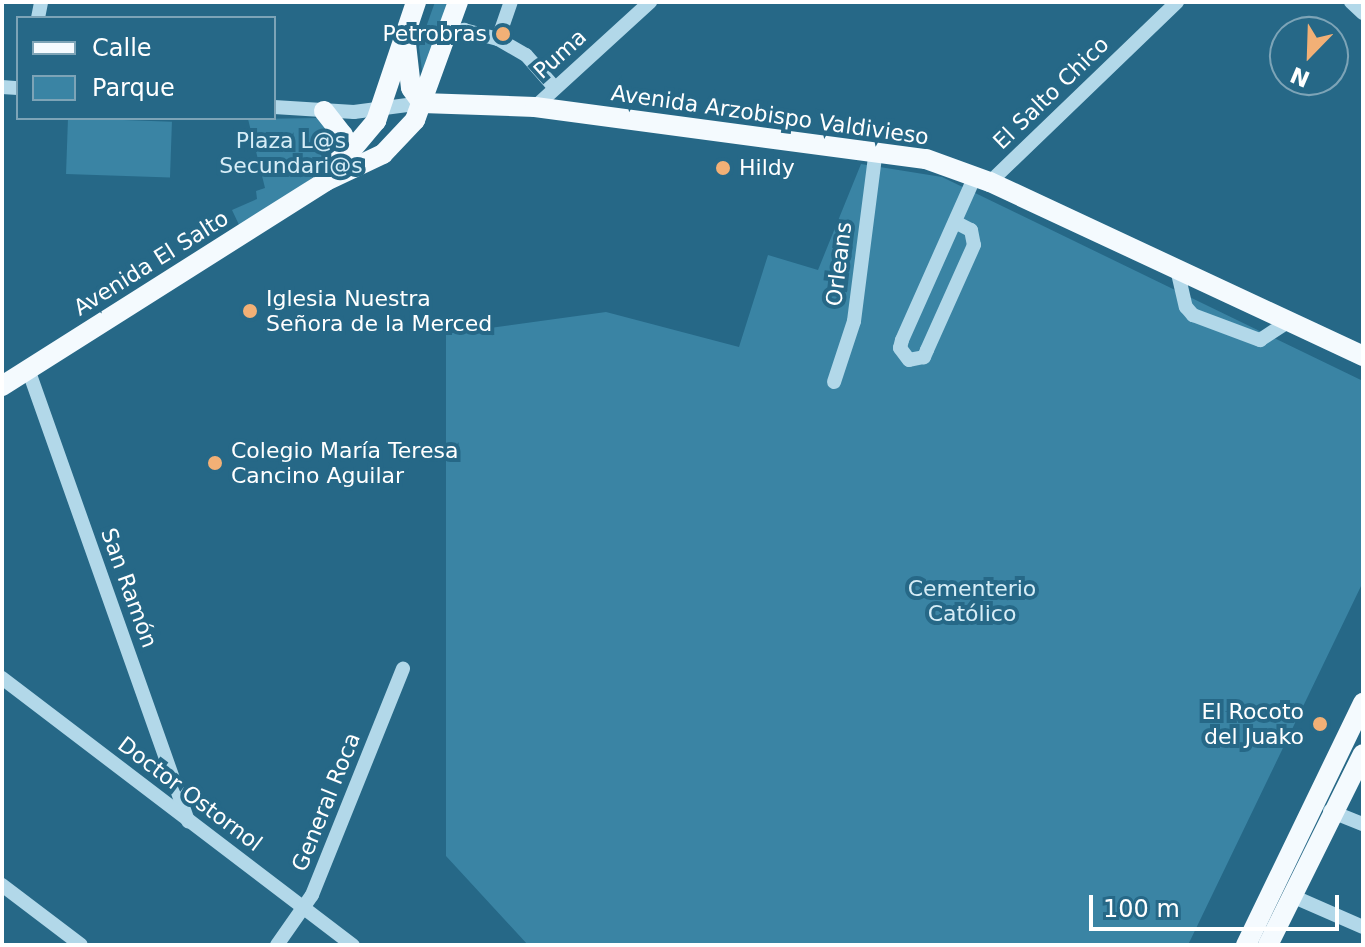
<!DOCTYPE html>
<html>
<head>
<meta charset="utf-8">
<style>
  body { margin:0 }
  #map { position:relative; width:1365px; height:947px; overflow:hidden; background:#266887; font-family:"DejaVu Sans",sans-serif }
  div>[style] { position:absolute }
  .green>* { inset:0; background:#3a84a4; transform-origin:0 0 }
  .minor>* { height:14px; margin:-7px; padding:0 7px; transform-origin:7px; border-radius:7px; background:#b2d8e9 }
  .major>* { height:20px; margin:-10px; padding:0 10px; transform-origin:10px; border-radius:10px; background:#f4fafe }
  .dots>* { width:22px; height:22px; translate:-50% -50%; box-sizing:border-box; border:4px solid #266887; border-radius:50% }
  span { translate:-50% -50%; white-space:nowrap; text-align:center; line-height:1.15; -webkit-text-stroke:8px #266887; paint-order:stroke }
  .poi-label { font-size:22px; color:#fff }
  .right { translate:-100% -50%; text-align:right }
  .left { translate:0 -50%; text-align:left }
  .street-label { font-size:22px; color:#fff }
  .park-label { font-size:22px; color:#d6edf7 }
  .frame { position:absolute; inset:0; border:4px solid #fff; pointer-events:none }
  .legend { position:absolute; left:16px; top:16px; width:260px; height:104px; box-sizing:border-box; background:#266887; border:2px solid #7da4b7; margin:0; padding:10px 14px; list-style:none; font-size:24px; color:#fff }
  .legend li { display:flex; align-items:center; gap:16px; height:40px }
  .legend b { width:40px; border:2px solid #7da4b7 }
  .north { position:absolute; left:1269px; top:16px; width:80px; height:80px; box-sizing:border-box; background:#266887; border:2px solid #7da4b7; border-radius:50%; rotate:203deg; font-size:22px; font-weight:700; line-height:32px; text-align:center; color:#fff }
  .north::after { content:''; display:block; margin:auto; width:28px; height:36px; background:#f2b076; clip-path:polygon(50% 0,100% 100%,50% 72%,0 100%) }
  .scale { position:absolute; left:1089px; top:895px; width:250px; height:36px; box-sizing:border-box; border:4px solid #fff; border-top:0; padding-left:10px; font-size:24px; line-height:28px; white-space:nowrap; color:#fff; -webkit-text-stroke:6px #266887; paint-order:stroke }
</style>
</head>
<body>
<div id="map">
  <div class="green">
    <i style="clip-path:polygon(435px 2px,454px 2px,424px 86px,419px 47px)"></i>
    <i style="left:68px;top:118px;width:104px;height:56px;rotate:2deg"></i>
    <i style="clip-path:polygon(318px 118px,334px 134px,337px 160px,241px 229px,232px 210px,257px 199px,256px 191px,265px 188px,248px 119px)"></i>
    <i style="clip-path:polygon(861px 164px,942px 177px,1363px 381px,1363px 582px,1188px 945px,528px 945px,446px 856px,446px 334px,606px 312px,739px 347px,768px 255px,818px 270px)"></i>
  </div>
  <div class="minor">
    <i style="left:1351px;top:2px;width:16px;rotate:43deg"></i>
    <i style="left:38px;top:18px;width:16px;rotate:-79deg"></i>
    <i style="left:446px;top:35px;width:19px;rotate:-16deg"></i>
    <i style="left:464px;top:30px;width:35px;rotate:15deg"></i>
    <i style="left:498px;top:39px;width:32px;rotate:30deg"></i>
    <i style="left:526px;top:55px;width:44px;rotate:48.7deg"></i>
    <i style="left:498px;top:39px;width:39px;rotate:-71deg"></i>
    <i style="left:2px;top:87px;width:16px;rotate:4deg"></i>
    <i style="left:274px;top:107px;width:80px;rotate:3.6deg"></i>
    <i style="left:354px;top:112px;width:69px;rotate:-7.5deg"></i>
    <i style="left:535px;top:107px;width:156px;rotate:-42.4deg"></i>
    <i style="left:990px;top:182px;width:260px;rotate:-43.9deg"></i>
    <i style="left:955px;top:222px;width:18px;rotate:27deg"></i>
    <i style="left:971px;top:230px;width:15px;rotate:79deg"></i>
    <i style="left:974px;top:245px;width:115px;rotate:114.1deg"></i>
    <i style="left:927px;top:350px;width:8px;rotate:113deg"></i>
    <i style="left:924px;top:357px;width:15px;rotate:169deg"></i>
    <i style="left:909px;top:360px;width:15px;rotate:-127deg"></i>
    <i style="left:900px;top:348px;width:8px;rotate:-76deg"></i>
    <i style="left:902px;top:340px;width:180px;rotate:-66deg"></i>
    <i style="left:1177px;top:269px;width:39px;rotate:77deg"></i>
    <i style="left:1186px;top:307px;width:11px;rotate:49deg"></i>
    <i style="left:1193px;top:315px;width:72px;rotate:20.5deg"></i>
    <i style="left:1260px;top:340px;width:35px;rotate:-33deg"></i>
    <i style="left:28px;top:369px;width:480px;rotate:70.5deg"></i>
    <i style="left:834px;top:382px;width:64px;rotate:-71.8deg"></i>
    <i style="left:854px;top:321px;width:173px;rotate:-82.7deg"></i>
    <i style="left:2px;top:678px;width:441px;rotate:37.3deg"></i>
    <i style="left:1330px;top:811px;width:35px;rotate:22deg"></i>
    <i style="left:2px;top:885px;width:99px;rotate:37.2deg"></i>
    <i style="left:1292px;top:896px;width:77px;rotate:23.6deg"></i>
    <i style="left:277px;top:945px;width:61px;rotate:-55deg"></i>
    <i style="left:312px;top:895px;width:244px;rotate:-68.1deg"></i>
  </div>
  <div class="major">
    <i style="left:406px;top:44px;width:44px;rotate:83.5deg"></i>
    <i style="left:411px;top:88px;width:19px;rotate:54deg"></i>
    <i style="left:422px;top:103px;width:113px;rotate:2deg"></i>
    <i style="left:535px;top:107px;width:394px;rotate:7.6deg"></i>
    <i style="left:926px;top:159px;width:68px;rotate:19.8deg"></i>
    <i style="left:990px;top:182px;width:412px;rotate:25deg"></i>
    <i style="left:324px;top:111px;width:31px;rotate:52deg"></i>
    <i style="left:343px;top:135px;width:30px;rotate:98deg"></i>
    <i style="left:328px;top:178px;width:75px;rotate:-49.9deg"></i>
    <i style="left:376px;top:121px;width:126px;rotate:-71.4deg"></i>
    <i style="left:2px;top:386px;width:383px;rotate:-32.3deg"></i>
    <i style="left:326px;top:181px;width:63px;rotate:-25.3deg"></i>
    <i style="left:383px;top:154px;width:47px;rotate:-46.7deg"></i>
    <i style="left:415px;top:120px;width:126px;rotate:-70deg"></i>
    <i style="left:1246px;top:945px;width:269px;rotate:-64.2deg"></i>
    <i style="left:1268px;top:945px;width:213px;rotate:-63.6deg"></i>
  </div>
  <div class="dots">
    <i style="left:503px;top:34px;background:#f2b076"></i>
    <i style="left:723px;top:168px;background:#f2b076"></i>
    <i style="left:250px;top:311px;background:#f2b076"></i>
    <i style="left:215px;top:463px;background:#f2b076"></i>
    <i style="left:1320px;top:724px;background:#f2b076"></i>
  </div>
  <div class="poi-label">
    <span class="right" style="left:487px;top:34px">Petrobras</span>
    <span class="left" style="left:739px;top:168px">Hildy</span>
    <span class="left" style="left:266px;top:311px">Iglesia Nuestra<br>Señora de la Merced</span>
    <span class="left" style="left:231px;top:463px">Colegio María Teresa<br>Cancino Aguilar</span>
    <span class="right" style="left:1304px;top:724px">El Rocoto<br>del Juako</span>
  </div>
  <div class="street-label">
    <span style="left:560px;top:54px;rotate:-42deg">Puma</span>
    <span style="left:1051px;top:93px;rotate:-44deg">El Salto Chico</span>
    <span style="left:770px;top:115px;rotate:8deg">Avenida Arzobispo Valdivieso</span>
    <span style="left:151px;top:263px;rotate:-32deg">Avenida El Salto</span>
    <span style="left:839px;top:264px;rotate:-83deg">Orleans</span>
    <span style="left:129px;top:588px;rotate:70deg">San Ramón</span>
    <span style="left:190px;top:794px;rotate:37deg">Doctor Ostornol</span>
    <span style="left:326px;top:802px;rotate:-68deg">General Roca</span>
  </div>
  <div class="park-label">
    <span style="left:291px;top:153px">Plaza L@s<br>Secundari@s</span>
    <span style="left:972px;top:601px">Cementerio<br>Católico</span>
  </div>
  <div class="frame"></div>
  <ul class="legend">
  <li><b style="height:10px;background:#f4fafe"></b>Calle</li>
  <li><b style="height:22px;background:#3a84a4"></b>Parque</li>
  </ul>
  <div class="north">N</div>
  <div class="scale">100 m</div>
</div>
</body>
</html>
